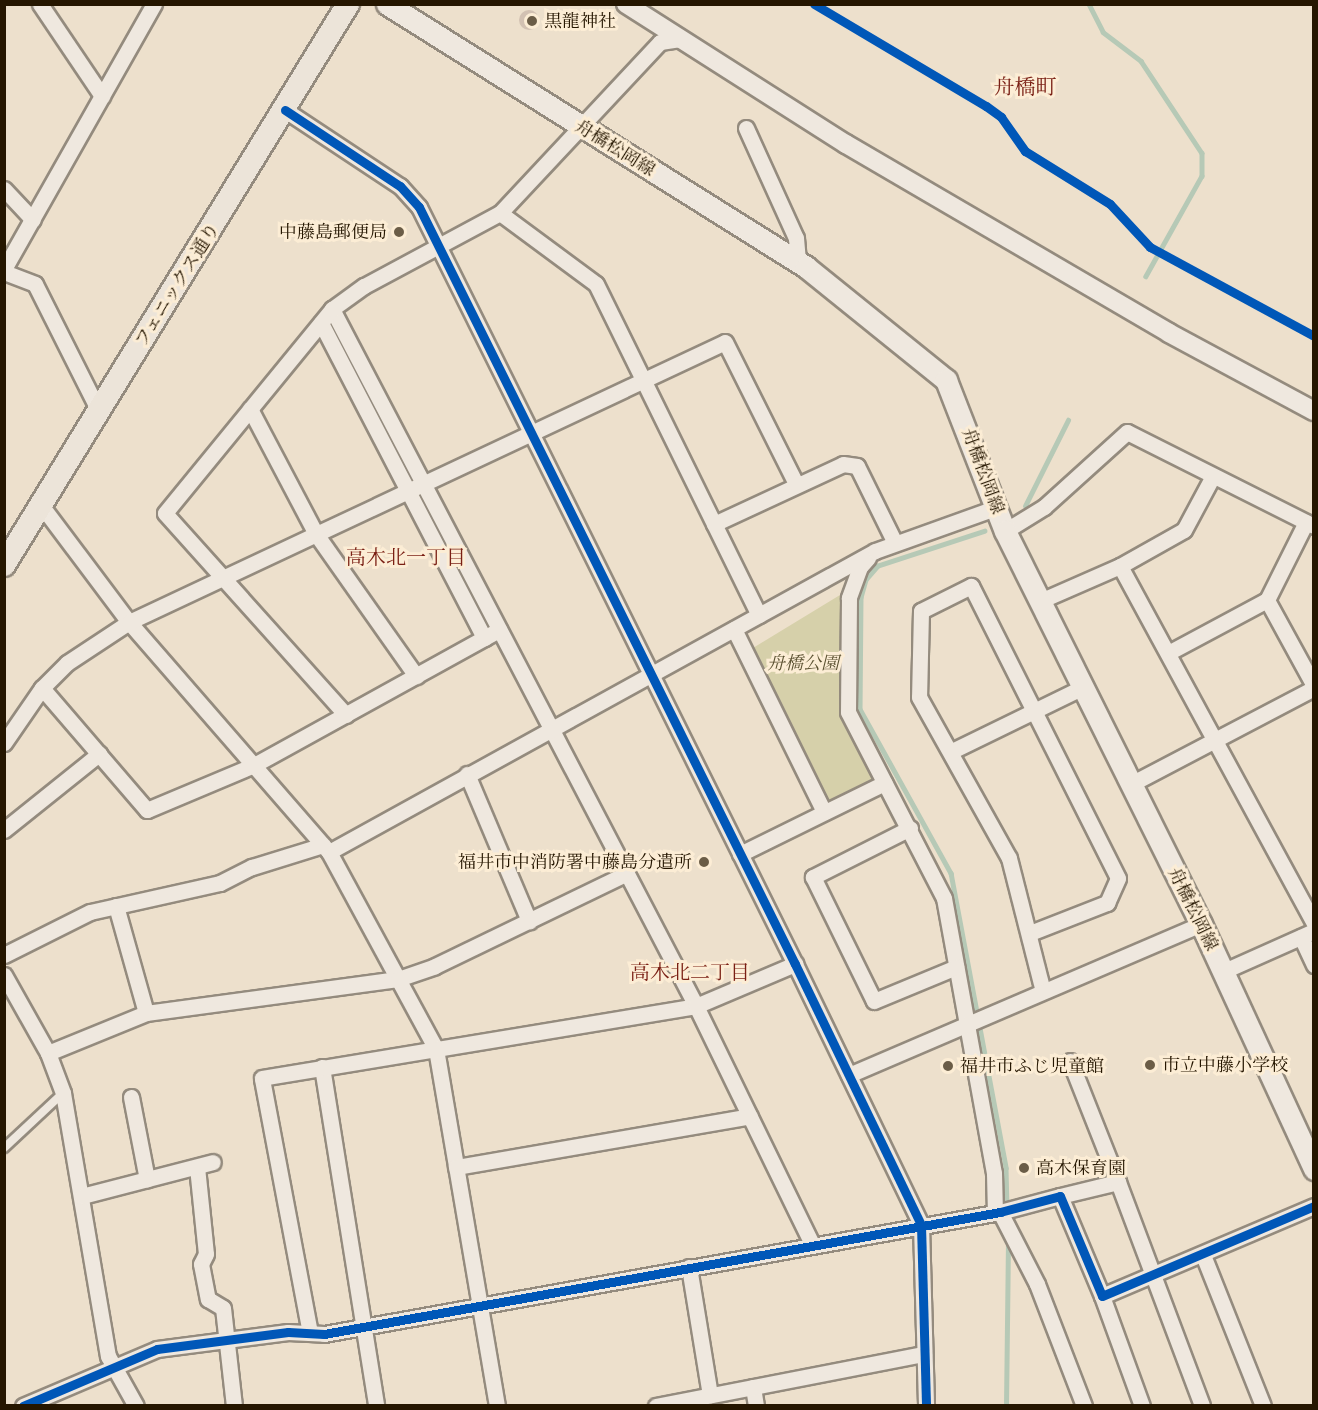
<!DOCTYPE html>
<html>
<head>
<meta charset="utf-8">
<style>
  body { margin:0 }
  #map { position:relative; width:1318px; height:1410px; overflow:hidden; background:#ede0cc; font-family:Alegreya,"Noto Serif JP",serif }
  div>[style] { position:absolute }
  .green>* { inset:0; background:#d6d0aa }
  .stream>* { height:4.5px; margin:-2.25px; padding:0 2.25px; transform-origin:2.25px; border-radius:2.25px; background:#b6c9b6 }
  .building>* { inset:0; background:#d2c1b2 }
  .round { border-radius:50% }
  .roads { filter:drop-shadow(2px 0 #948b7e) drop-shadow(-2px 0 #948b7e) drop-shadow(0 2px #948b7e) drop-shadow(0 -2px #948b7e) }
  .service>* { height:8px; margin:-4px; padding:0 4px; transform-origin:4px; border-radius:4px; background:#efe8df }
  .minor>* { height:15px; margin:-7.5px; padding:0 7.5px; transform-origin:7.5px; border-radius:7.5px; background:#efe8df }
  .tertiary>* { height:18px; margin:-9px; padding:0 9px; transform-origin:9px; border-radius:9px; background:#efe8df }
  .secondary>* { height:21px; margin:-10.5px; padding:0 10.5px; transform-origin:10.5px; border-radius:10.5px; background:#efe8df }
  .primary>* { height:22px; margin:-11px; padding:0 11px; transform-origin:11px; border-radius:11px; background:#ece4d9 }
  .cycleway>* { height:9px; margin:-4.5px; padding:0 4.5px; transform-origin:4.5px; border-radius:4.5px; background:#0057b8 }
  .dots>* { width:16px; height:16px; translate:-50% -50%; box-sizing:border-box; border:3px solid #fcedd5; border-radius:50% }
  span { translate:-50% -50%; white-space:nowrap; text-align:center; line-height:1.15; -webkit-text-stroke:6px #fcedd5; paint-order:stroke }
  .poi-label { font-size:18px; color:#251600 }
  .left { translate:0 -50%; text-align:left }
  .right { translate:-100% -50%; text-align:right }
  .street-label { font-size:18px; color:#251600 }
  .park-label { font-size:18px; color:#5c5232; font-style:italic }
  .neighbourhood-label { font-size:20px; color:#7a1f14 }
  .quarter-label { font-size:21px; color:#7a1f14 }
  .frame { position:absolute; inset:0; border:6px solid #251600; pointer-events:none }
</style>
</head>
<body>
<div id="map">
  <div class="green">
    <i style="clip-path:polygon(840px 595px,845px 620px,843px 709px,872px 780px,826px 804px,753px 648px)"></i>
  </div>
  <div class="stream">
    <i style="left:1089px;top:4px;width:31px;rotate:63deg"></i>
    <i style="left:1103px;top:32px;width:48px;rotate:37.3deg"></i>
    <i style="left:1141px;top:61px;width:110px;rotate:56.5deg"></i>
    <i style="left:1202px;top:153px;width:23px;rotate:90deg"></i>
    <i style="left:1202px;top:176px;width:115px;rotate:119.2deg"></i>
    <i style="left:1025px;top:506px;width:96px;rotate:-63.4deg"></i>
    <i style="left:985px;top:531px;width:113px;rotate:161.9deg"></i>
    <i style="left:878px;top:566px;width:18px;rotate:131deg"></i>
    <i style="left:866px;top:580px;width:18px;rotate:106deg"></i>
    <i style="left:861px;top:597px;width:112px;rotate:90.5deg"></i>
    <i style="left:860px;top:709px;width:188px;rotate:61deg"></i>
    <i style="left:951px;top:873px;width:300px;rotate:79.4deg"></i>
    <i style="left:1006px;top:1168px;width:40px;rotate:88.6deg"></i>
    <i style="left:1006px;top:1406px;width:166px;rotate:-89.3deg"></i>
  </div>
  <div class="building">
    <i class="round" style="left:519px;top:10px;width:20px;height:20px"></i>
  </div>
  <div class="roads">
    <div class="service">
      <i style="left:4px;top:1148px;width:79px;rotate:-43deg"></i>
    </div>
    <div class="minor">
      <i style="left:40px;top:4px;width:111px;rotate:56deg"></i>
      <i style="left:285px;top:110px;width:138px;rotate:33.5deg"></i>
      <i style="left:400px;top:186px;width:28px;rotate:48deg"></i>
      <i style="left:419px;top:207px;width:845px;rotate:63.59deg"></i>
      <i style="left:795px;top:964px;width:290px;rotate:64.2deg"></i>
      <i style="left:921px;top:1225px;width:181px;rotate:88.4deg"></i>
      <i style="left:746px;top:128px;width:121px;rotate:65.6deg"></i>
      <i style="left:796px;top:238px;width:24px;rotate:85deg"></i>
      <i style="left:4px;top:189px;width:42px;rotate:46.9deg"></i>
      <i style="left:500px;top:213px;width:234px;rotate:-46.9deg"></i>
      <i style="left:660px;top:42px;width:22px;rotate:-8deg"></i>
      <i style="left:4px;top:269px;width:305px;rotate:-60.5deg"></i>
      <i style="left:4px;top:272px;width:33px;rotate:21deg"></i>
      <i style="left:35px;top:284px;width:142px;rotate:63.3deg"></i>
      <i style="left:332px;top:309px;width:786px;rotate:62.42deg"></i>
      <i style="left:696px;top:1006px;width:265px;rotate:64deg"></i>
      <i style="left:321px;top:323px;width:355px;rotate:62.6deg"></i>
      <i style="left:250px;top:409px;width:141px;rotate:62.2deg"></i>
      <i style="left:316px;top:534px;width:174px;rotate:54.8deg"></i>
      <i style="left:41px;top:505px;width:146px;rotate:53.1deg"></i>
      <i style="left:129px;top:622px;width:305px;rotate:49deg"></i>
      <i style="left:329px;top:852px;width:224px;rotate:61.5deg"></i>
      <i style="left:436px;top:1049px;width:362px;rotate:80.3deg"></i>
      <i style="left:714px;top:524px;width:142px;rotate:-24.9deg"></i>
      <i style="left:843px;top:464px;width:14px;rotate:8deg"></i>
      <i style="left:857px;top:466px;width:86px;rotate:63.7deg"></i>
      <i style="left:1005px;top:531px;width:46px;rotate:-31.6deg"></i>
      <i style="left:1044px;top:507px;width:112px;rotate:-42.1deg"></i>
      <i style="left:1127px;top:432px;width:209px;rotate:26.7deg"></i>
      <i style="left:868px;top:558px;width:12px;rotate:132deg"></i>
      <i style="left:860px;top:567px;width:33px;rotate:110deg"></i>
      <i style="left:849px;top:598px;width:114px;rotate:90.5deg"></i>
      <i style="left:848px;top:712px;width:209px;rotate:62.7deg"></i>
      <i style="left:944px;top:898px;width:280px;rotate:79.7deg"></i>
      <i style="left:994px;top:1173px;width:40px;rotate:88.6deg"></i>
      <i style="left:1120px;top:566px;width:407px;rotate:61.5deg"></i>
      <i style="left:1267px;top:600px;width:98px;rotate:61.3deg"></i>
      <i style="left:1040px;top:601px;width:87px;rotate:-23.6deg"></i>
      <i style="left:1120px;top:566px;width:73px;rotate:-29.4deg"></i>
      <i style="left:1184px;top:530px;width:61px;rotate:-61.8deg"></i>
      <i style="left:734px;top:629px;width:204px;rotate:63.8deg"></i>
      <i style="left:1168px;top:653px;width:112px;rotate:-28.2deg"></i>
      <i style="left:1267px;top:600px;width:87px;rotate:-63.4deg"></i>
      <i style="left:42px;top:688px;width:161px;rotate:49.3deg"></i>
      <i style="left:147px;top:810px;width:116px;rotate:-22.8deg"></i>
      <i style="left:254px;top:765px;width:280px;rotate:-28.9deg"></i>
      <i style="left:346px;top:715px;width:271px;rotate:-131.9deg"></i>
      <i style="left:165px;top:513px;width:264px;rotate:-50.7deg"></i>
      <i style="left:332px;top:309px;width:39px;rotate:-36deg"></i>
      <i style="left:364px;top:286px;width:154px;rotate:-28.2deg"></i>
      <i style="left:500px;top:213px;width:119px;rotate:36.5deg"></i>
      <i style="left:596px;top:284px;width:369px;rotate:63.8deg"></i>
      <i style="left:4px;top:743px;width:67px;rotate:-55.4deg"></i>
      <i style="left:42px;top:688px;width:35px;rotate:-45deg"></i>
      <i style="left:67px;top:663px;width:74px;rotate:-33.5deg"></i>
      <i style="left:129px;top:622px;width:658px;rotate:-25.16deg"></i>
      <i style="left:725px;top:342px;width:159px;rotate:63.4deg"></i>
      <i style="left:952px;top:751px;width:146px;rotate:-26deg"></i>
      <i style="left:467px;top:774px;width:160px;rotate:67.1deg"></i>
      <i style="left:1131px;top:784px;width:207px;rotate:-27.7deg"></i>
      <i style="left:910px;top:828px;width:109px;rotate:153.2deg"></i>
      <i style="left:813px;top:877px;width:138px;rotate:63.8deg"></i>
      <i style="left:874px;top:1001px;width:89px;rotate:-22.5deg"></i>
      <i style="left:4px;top:830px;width:122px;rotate:-38.7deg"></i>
      <i style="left:329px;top:852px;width:623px;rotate:-28.87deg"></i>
      <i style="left:875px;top:551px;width:127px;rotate:-19.7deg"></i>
      <i style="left:740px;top:854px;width:161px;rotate:-26.2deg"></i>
      <i style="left:116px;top:906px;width:111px;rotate:74.3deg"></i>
      <i style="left:1030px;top:933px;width:83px;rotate:-21.3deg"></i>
      <i style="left:1107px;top:903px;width:27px;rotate:-66deg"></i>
      <i style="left:1118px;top:878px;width:327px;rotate:-116.7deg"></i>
      <i style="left:971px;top:586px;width:56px;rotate:153.4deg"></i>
      <i style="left:921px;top:611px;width:86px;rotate:91.3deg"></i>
      <i style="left:919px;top:697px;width:184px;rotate:60.8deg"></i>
      <i style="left:1009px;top:858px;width:137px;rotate:75.7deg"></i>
      <i style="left:1301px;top:937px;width:31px;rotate:65deg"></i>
      <i style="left:4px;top:955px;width:96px;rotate:-26.6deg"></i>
      <i style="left:90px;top:912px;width:133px;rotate:-12.6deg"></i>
      <i style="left:220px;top:883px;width:36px;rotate:-27deg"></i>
      <i style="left:252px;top:867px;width:74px;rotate:-17.2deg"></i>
      <i style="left:1224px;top:971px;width:98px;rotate:-24deg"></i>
      <i style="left:4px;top:975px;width:90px;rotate:60.6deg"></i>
      <i style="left:48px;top:1053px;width:43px;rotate:69.4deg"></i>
      <i style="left:63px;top:1093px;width:267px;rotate:80.3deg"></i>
      <i style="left:108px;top:1356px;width:57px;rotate:60.8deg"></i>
      <i style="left:48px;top:1053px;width:106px;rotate:-22.2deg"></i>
      <i style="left:146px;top:1013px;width:254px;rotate:-7.7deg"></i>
      <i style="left:398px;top:979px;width:39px;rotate:-19deg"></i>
      <i style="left:435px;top:966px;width:213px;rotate:-25.8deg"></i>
      <i style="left:1070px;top:1061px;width:130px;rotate:68.4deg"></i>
      <i style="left:322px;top:1067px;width:343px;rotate:80.9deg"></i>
      <i style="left:849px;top:1075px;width:383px;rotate:-23.2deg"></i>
      <i style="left:131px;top:1097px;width:84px;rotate:79deg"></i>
      <i style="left:197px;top:1167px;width:87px;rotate:84.1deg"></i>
      <i style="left:206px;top:1254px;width:11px;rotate:117deg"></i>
      <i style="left:201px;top:1264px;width:36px;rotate:79deg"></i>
      <i style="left:208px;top:1299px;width:17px;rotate:31deg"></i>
      <i style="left:223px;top:1308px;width:99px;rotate:83.6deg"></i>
      <i style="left:456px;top:1167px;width:298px;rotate:-9.8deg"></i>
      <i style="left:82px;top:1196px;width:135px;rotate:-14.5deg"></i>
      <i style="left:1060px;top:1196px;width:60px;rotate:-13.6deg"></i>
      <i style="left:1118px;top:1182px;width:239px;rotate:69.4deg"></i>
      <i style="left:1000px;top:1212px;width:81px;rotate:62.8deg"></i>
      <i style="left:1037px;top:1284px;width:131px;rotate:68.9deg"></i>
      <i style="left:1203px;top:1255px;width:162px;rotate:68.3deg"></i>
      <i style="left:689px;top:1267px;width:130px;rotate:80.7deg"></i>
      <i style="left:1102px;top:1296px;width:117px;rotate:70deg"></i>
      <i style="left:310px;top:1333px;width:259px;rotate:-100.7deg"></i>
      <i style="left:262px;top:1078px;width:440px;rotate:-9.4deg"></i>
      <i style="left:696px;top:1006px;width:108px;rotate:-23deg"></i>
      <i style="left:753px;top:1387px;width:19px;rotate:81deg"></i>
      <i style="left:23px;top:1406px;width:146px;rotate:-23deg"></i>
      <i style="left:157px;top:1349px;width:132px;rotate:-7.4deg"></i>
      <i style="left:288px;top:1332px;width:36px;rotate:3deg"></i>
      <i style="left:324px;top:1334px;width:687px;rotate:-10.23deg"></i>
      <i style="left:1000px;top:1212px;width:62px;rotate:-14.9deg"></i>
      <i style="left:1060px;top:1196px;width:108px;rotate:67.2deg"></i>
      <i style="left:1102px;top:1296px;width:230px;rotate:-23deg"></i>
      <i style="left:656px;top:1406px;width:273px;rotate:-11deg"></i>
    </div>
    <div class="tertiary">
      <i style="left:626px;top:4px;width:261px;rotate:32.5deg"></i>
      <i style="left:846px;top:144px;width:374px;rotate:30.3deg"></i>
      <i style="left:1169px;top:333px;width:165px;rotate:28.3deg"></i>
    </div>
    <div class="secondary">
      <i style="left:387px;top:4px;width:495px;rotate:32.1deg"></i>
      <i style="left:806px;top:267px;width:180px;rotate:38.9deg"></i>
      <i style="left:946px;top:380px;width:162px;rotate:68.7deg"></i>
      <i style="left:1005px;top:531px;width:439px;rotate:63.5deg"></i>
      <i style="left:1201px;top:924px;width:270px;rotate:65.2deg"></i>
    </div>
    <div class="primary">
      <i style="left:4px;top:565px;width:658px;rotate:-58.48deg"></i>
    </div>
  </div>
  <div class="cycleway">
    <i style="left:814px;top:4px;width:200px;rotate:30.7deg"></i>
    <i style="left:986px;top:106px;width:19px;rotate:36deg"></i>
    <i style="left:1001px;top:117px;width:42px;rotate:54.8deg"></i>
    <i style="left:1025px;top:151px;width:100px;rotate:31.9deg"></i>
    <i style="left:1110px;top:204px;width:59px;rotate:47.1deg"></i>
    <i style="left:1150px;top:247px;width:187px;rotate:28.5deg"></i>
    <i style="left:285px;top:110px;width:138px;rotate:33.5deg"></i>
    <i style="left:400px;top:186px;width:28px;rotate:48deg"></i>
    <i style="left:419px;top:207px;width:845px;rotate:63.59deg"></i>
    <i style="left:795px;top:964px;width:290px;rotate:64.2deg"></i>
    <i style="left:921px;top:1225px;width:181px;rotate:88.4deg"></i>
    <i style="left:23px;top:1406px;width:146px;rotate:-23deg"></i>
    <i style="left:157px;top:1349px;width:132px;rotate:-7.4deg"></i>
    <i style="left:288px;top:1332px;width:36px;rotate:3deg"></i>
    <i style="left:324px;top:1334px;width:687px;rotate:-10.23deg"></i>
    <i style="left:1000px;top:1212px;width:62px;rotate:-14.9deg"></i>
    <i style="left:1060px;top:1196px;width:108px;rotate:67.2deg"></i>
    <i style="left:1102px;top:1296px;width:230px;rotate:-23deg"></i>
  </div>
  <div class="dots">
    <i style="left:532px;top:21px;background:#6b5d47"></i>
    <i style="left:399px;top:232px;background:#6b5d47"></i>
    <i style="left:704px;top:862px;background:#6b5d47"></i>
    <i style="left:1150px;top:1065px;background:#6b5d47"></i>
    <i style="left:948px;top:1066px;background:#6b5d47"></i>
    <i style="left:1024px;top:1168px;background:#6b5d47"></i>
  </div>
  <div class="poi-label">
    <span class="left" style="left:544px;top:21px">黒龍神社</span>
    <span class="right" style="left:387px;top:232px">中藤島郵便局</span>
    <span class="right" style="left:692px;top:862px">福井市中消防署中藤島分遣所</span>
    <span class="left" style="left:1162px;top:1065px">市立中藤小学校</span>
    <span class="left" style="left:960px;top:1066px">福井市ふじ児童館</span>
    <span class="left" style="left:1036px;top:1168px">高木保育園</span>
  </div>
  <div class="street-label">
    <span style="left:615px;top:148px;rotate:32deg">舟橋松岡線</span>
    <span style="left:177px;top:285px;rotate:-58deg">フェニックス通り</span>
    <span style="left:983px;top:471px;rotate:70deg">舟橋松岡線</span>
    <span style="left:1193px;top:909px;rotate:64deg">舟橋松岡線</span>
  </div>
  <div class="park-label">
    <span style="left:803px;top:663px">舟橋公園</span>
  </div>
  <div class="neighbourhood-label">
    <span style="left:406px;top:557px">高木北一丁目</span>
    <span style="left:690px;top:972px">高木北二丁目</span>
  </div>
  <div class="quarter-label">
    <span style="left:1025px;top:87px">舟橋町</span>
  </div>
  <div class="frame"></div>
</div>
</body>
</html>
